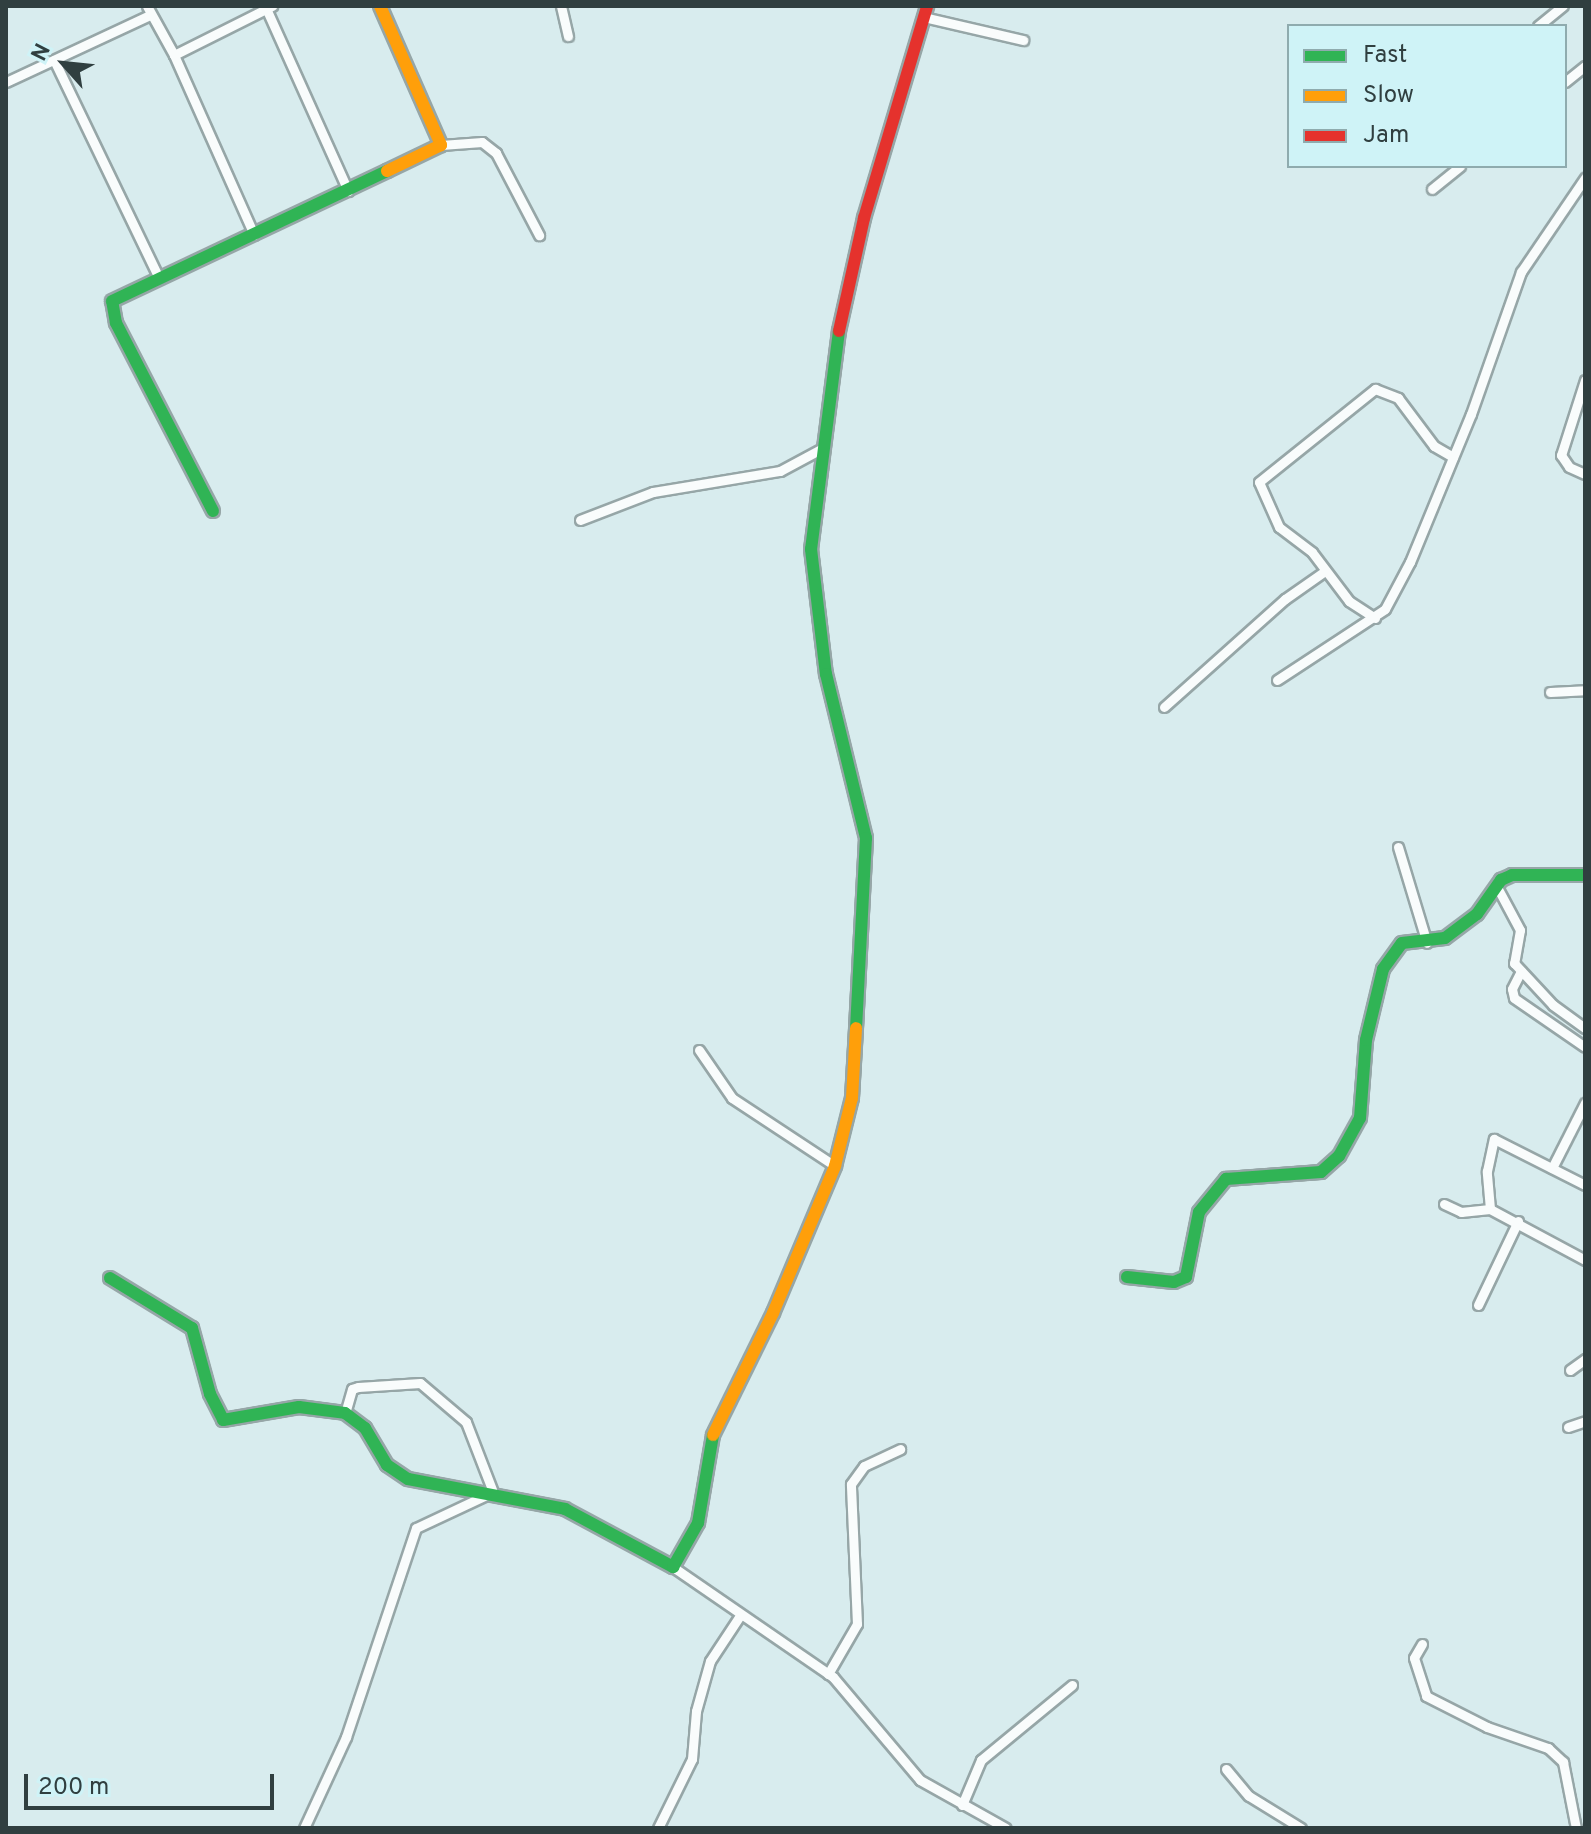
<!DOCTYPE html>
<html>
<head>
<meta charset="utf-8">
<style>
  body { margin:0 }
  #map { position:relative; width:1591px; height:1834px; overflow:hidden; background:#d8ecee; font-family:Overpass,sans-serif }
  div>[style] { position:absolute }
  .roads { filter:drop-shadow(2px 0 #96a6a7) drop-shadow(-2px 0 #96a6a7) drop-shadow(0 2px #96a6a7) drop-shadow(0 -2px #96a6a7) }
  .street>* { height:9px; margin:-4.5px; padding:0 4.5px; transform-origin:4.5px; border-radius:4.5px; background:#f9fcfc }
  .fast>* { height:12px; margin:-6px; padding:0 6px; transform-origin:6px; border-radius:6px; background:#30b455 }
  .slow>* { height:12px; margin:-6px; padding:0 6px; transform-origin:6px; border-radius:6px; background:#ff9f0a }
  .jam>* { height:12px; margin:-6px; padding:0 6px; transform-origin:6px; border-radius:6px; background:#e5322d }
  span { translate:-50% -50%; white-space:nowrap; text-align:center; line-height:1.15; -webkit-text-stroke:7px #cff3f7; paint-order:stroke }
  .frame { position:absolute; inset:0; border:8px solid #303f40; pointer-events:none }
  .legend { position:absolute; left:1287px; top:24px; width:280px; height:144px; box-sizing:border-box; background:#cff3f7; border:2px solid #8fabae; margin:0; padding:10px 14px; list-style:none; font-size:24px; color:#303f40 }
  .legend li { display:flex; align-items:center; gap:16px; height:40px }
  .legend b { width:40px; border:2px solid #8fabae }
  .north { position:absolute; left:24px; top:24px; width:80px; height:80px; -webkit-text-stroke:6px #cff3f7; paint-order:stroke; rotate:297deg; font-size:22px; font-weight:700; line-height:32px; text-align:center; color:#303f40 }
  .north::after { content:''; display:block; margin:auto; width:28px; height:36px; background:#303f40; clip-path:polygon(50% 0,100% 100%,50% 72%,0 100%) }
  .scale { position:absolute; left:24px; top:1774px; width:250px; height:36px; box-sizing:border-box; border:4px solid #303f40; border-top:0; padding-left:10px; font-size:24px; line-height:28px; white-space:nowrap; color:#303f40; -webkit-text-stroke:6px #cff3f7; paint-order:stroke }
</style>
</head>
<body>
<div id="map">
  <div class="roads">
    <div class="street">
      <i style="left:147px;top:6px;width:56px;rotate:61.1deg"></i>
      <i style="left:174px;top:55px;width:110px;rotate:-26.6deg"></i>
      <i style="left:265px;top:6px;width:203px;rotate:65.8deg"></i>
      <i style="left:561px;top:6px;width:31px;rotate:77deg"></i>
      <i style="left:923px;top:17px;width:103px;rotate:13deg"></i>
      <i style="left:1538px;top:26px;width:32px;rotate:-39deg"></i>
      <i style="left:174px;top:55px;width:197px;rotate:66deg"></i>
      <i style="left:54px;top:60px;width:242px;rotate:64.3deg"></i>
      <i style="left:6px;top:82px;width:159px;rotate:-25deg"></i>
      <i style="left:1565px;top:82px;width:26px;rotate:-39deg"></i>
      <i style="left:441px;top:145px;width:41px;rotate:-4.2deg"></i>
      <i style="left:482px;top:142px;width:18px;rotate:38deg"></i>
      <i style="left:496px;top:153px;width:93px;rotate:62.3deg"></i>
      <i style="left:1432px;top:189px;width:36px;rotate:-39deg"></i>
      <i style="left:1585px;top:380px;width:79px;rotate:107.7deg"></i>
      <i style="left:1561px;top:455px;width:14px;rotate:56deg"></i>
      <i style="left:1569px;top:467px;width:17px;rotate:24deg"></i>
      <i style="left:580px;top:520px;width:78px;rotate:-21deg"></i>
      <i style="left:653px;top:492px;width:129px;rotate:-9.4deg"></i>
      <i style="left:780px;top:471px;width:47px;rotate:-28.2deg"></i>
      <i style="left:1375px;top:618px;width:31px;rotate:-147deg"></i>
      <i style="left:1349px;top:601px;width:61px;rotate:-127.1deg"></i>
      <i style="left:1312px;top:552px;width:41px;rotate:-142.9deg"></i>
      <i style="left:1279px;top:527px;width:49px;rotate:-114deg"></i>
      <i style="left:1259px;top:482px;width:149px;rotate:-38.7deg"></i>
      <i style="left:1375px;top:389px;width:25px;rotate:21deg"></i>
      <i style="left:1398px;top:398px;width:60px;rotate:53.1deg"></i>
      <i style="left:1434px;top:446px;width:22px;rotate:30deg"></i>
      <i style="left:1277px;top:680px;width:129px;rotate:-33.3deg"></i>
      <i style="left:1385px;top:609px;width:53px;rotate:-62deg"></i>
      <i style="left:1410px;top:562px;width:160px;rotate:-67.6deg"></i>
      <i style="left:1471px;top:414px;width:151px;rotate:-70.6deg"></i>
      <i style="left:1521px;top:272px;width:114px;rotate:-55.8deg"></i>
      <i style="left:1550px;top:692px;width:35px;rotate:-3deg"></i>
      <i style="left:1164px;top:707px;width:162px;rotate:-41.8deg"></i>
      <i style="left:1285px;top:599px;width:49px;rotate:-35deg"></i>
      <i style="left:1398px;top:847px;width:100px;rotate:73.2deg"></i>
      <i style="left:1497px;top:887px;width:49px;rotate:61.9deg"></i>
      <i style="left:1520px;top:930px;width:34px;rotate:100deg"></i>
      <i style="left:1514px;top:963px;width:57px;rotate:47.1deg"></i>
      <i style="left:1553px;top:1005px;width:39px;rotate:36deg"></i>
      <i style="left:1521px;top:971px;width:20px;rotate:117deg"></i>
      <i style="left:1512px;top:989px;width:9px;rotate:77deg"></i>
      <i style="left:1514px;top:998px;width:86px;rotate:34.6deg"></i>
      <i style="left:699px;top:1050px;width:58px;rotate:55.5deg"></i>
      <i style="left:732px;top:1098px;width:123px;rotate:33.4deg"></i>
      <i style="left:1552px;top:1168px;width:73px;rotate:-63.1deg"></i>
      <i style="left:1444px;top:1204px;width:19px;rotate:25deg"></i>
      <i style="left:1461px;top:1212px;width:29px;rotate:-6deg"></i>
      <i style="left:1490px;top:1209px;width:108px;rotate:28.2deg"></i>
      <i style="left:1490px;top:1209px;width:38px;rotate:-95deg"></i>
      <i style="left:1487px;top:1171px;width:33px;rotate:-78deg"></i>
      <i style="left:1494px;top:1139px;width:102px;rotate:26.8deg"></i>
      <i style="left:1478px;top:1305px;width:93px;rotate:-64.5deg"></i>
      <i style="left:1570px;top:1370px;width:19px;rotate:-36deg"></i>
      <i style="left:1568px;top:1427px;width:18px;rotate:-19deg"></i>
      <i style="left:673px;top:1567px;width:194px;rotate:34.5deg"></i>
      <i style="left:833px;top:1677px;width:135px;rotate:49.8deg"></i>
      <i style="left:920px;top:1780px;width:98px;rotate:29.2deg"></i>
      <i style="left:1422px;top:1644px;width:16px;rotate:120deg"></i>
      <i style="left:1414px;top:1658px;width:40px;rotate:72deg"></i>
      <i style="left:1426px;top:1696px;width:68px;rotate:26.9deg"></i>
      <i style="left:1487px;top:1727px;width:65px;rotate:19deg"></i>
      <i style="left:1548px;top:1748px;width:21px;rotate:43deg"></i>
      <i style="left:1563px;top:1762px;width:67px;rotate:78.9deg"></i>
      <i style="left:828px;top:1674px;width:58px;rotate:-59.9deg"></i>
      <i style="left:857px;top:1624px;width:140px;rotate:-92.5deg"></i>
      <i style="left:851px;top:1484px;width:22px;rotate:-54deg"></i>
      <i style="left:864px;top:1466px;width:40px;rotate:-25deg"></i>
      <i style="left:1226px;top:1769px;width:35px;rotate:50deg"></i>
      <i style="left:1249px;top:1796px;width:61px;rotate:31.6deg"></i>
      <i style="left:962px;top:1805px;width:49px;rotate:-67.1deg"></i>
      <i style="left:981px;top:1760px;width:118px;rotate:-39.5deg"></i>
      <i style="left:304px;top:1828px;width:100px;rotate:-65.2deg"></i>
      <i style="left:346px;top:1737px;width:220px;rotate:-71.5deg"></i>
      <i style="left:416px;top:1528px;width:85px;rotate:-25.1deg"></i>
      <i style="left:493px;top:1492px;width:75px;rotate:-111.1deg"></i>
      <i style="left:466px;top:1422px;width:60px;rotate:-139.7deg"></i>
      <i style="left:420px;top:1383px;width:62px;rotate:176.3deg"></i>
      <i style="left:358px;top:1387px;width:6px;rotate:162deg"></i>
      <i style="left:352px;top:1389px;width:25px;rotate:106deg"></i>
      <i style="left:658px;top:1828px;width:77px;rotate:-63.8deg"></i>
      <i style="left:692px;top:1759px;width:48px;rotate:-85.2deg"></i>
      <i style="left:696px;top:1711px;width:52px;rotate:-74.4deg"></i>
      <i style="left:710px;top:1661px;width:53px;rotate:-56.6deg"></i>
    </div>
    <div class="fast">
      <i style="left:839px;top:331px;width:220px;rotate:97.3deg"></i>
      <i style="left:811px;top:549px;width:126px;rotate:83.2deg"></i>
      <i style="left:826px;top:674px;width:169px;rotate:76.3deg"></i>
      <i style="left:866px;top:838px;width:190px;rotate:93deg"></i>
      <i style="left:213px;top:511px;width:212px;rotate:-117.3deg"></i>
      <i style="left:116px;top:323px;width:22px;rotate:-100deg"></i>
      <i style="left:112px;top:301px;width:304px;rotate:-25.3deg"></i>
      <i style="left:1127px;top:1277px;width:47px;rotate:6.1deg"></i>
      <i style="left:1174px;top:1282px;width:13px;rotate:-23deg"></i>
      <i style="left:1186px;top:1277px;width:66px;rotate:-78.7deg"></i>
      <i style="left:1199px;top:1212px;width:43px;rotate:-50.7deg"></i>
      <i style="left:1226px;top:1179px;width:95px;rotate:-4.2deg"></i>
      <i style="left:1321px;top:1172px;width:24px;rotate:-42deg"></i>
      <i style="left:1339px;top:1156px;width:43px;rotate:-61.1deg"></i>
      <i style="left:1360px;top:1118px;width:78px;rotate:-85.6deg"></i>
      <i style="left:1366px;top:1040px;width:73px;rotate:-76.5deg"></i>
      <i style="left:1383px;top:969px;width:32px;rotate:-54deg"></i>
      <i style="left:1402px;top:943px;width:43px;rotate:-6.6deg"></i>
      <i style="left:1445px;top:938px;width:40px;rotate:-37deg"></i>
      <i style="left:1477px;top:914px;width:42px;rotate:-54.8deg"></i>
      <i style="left:1501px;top:880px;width:12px;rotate:-24deg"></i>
      <i style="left:1512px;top:875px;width:73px"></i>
      <i style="left:110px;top:1278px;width:96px;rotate:31.4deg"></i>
      <i style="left:192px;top:1328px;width:68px;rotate:74.7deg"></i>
      <i style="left:210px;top:1394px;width:29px;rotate:63deg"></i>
      <i style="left:223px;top:1420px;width:77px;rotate:-9.7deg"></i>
      <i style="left:299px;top:1407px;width:46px;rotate:7.4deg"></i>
      <i style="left:345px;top:1413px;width:25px;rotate:37deg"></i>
      <i style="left:365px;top:1428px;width:43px;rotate:59.3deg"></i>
      <i style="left:387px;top:1465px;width:25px;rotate:34deg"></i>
      <i style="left:408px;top:1479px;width:160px;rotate:10.8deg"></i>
      <i style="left:565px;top:1509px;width:123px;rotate:28.2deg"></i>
      <i style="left:673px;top:1567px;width:51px;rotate:-60.4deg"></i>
      <i style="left:698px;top:1523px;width:89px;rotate:-80.3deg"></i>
    </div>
    <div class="slow">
      <i style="left:380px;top:6px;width:152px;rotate:66.3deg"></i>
      <i style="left:441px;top:145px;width:60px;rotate:154.3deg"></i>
      <i style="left:713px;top:1435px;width:136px;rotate:-63.8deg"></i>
      <i style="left:773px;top:1313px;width:160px;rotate:-67.1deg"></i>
      <i style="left:835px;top:1166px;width:70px;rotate:-76deg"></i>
      <i style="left:852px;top:1098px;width:70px;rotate:-86.7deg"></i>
    </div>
    <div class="jam">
      <i style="left:839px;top:331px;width:116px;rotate:-77.5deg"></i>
      <i style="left:864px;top:218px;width:221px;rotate:-73.4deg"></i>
    </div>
  </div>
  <div class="frame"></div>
  <ul class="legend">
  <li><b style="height:10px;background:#30b455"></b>Fast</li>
  <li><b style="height:10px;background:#ff9f0a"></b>Slow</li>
  <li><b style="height:10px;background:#e5322d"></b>Jam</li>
  </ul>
  <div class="north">N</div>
  <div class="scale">200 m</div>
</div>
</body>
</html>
